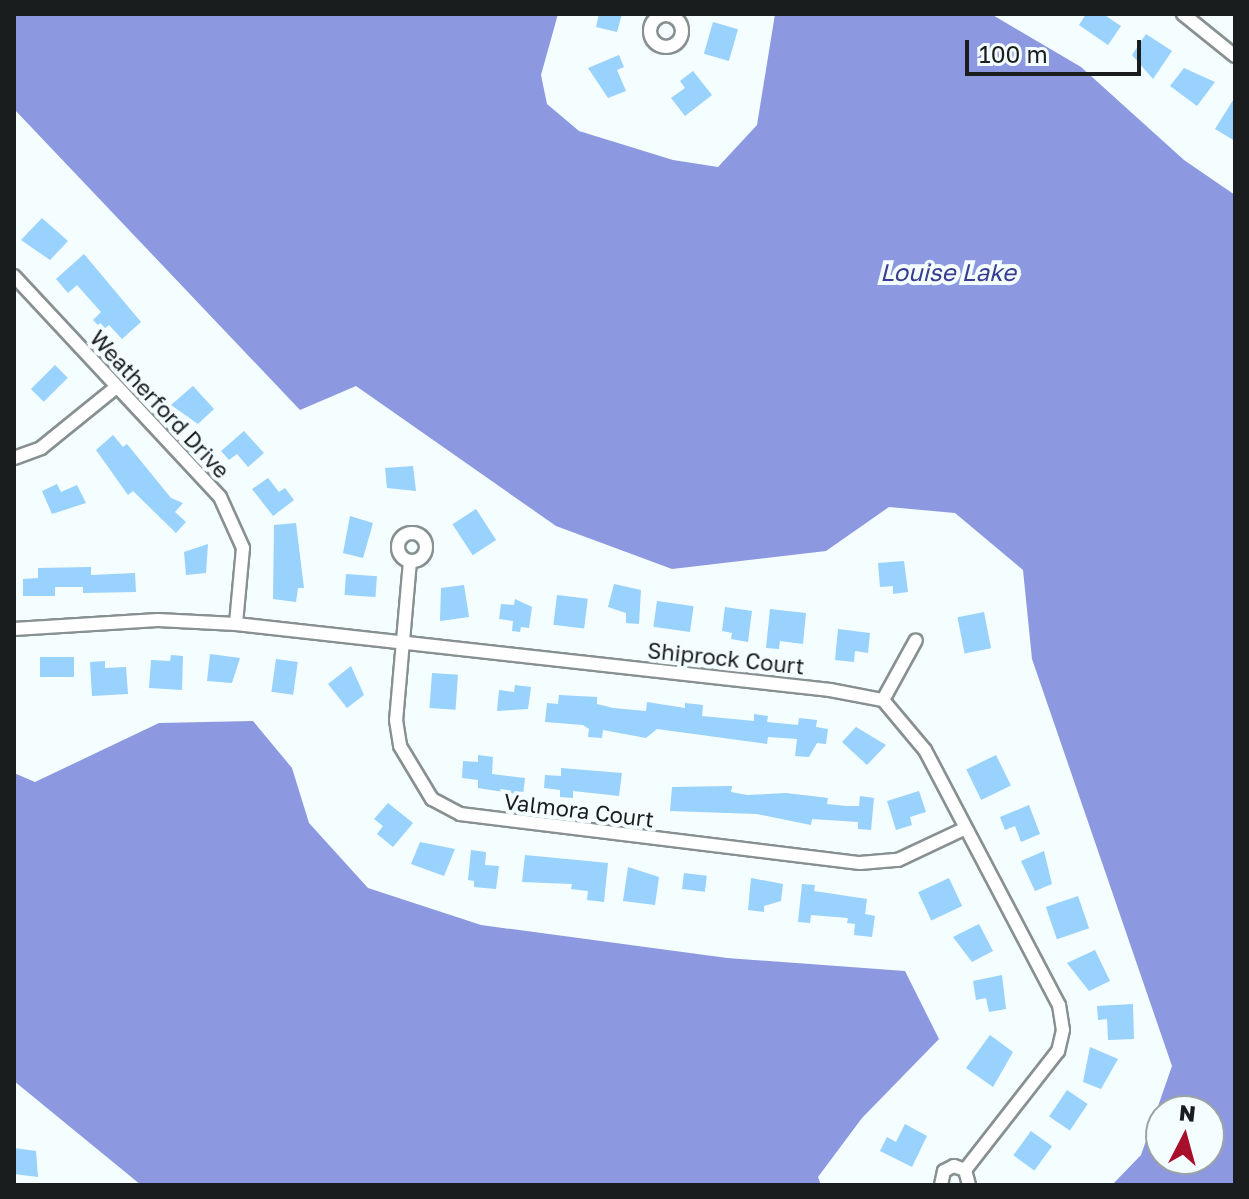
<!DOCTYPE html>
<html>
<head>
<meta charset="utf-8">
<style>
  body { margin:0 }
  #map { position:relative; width:1249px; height:1199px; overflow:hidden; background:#f4fdff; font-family:"Golos Text",sans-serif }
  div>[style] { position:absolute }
  .water>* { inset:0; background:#8c98e0 }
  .building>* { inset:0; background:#98d2fd; transform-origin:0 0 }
  .roads { filter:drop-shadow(2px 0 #889092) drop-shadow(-2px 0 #889092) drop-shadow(0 2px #889092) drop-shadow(0 -2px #889092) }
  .street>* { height:12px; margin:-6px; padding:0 6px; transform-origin:6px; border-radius:6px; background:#fff }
  .street>.ring { margin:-6px; padding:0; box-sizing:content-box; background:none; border:12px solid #fff; border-radius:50% }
  span { translate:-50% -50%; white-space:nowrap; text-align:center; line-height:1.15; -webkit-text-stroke:8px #f4fdff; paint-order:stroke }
  .street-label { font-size:22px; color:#191d1d }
  .water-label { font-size:24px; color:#393d92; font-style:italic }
  .frame { position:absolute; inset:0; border:16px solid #191d1d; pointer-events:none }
  .north { position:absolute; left:1145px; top:1095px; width:80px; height:80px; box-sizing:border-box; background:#f4fdff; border:2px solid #9ca3a5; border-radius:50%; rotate:6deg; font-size:22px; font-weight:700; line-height:32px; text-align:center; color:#191d1d }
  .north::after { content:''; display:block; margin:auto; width:28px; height:36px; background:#a80f2b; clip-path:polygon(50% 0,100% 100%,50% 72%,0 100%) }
  .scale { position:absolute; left:965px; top:40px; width:176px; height:36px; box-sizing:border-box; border:4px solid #191d1d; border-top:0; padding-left:10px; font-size:24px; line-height:28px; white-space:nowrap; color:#191d1d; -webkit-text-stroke:6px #f4fdff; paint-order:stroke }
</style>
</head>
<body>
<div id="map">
  <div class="water">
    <i style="clip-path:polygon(evenodd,14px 14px,558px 14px,541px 75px,547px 104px,579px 131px,673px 160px,718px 167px,757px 125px,775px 14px,991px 14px,1081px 67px,1184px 160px,1235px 195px,1235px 1185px,1112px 1185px,1141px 1155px,1172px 1066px,1032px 659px,1023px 570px,955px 513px,889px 507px,826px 551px,672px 569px,556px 526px,356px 386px,300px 410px,14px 109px,14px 14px,1161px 1111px,1209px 1111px,1209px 1159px,1161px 1159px,1161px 1111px)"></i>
    <i style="clip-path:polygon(253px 721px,292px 768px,309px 823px,368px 888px,481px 925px,727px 958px,905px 971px,939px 1039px,862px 1118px,818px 1177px,821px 1185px,141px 1185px,14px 1081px,14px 773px,35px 782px,159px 723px)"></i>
  </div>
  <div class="building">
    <i style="clip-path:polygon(599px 14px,622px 14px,617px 32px,596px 27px)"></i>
    <i style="clip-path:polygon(1086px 14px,1103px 14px,1121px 26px,1108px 45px,1079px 25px)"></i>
    <i style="left:713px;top:22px;width:26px;height:33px;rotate:16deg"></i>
    <i style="clip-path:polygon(1146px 34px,1172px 51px,1153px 79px,1132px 55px)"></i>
    <i style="clip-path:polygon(619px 55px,624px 67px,617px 70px,626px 91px,608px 98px,588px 68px)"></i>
    <i style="clip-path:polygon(1184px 68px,1215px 82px,1197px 106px,1170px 86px)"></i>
    <i style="clip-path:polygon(693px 71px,712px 95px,685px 116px,671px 98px,685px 88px,680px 81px)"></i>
    <i style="clip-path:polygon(1235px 97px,1235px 141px,1215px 129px)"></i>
    <i style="clip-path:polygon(42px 218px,68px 241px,50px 260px,21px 240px)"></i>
    <i style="clip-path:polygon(84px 254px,141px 322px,122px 339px,109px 325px,103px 330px,93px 320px,101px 312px,77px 285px,68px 293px,56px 279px)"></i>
    <i style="left:55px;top:365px;width:18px;height:34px;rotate:45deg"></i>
    <i style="clip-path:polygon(193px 386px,214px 409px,198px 424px,171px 405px)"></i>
    <i style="clip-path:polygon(244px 431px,264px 453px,248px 467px,237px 454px,229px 460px,221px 451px)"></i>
    <i style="clip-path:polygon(113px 435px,123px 447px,127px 444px,171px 498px,183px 503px,175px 512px,186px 522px,176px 533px,133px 491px,128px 495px,96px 450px)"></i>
    <i style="clip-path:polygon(413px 466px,416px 491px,387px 488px,385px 468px)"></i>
    <i style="clip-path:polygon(268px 478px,279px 492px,285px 488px,294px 500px,273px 516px,252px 489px)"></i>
    <i style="clip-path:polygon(57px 484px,61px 492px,77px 485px,86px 503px,52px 514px,42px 491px)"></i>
    <i style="left:476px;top:509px;width:37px;height:28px;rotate:57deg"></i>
    <i style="clip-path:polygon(350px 516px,373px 523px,363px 558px,343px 553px)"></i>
    <i style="clip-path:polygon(296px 523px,304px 588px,298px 588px,296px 602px,273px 599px,274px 525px)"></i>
    <i style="clip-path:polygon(208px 544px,206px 573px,186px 575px,184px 552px)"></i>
    <i style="clip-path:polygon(904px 561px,908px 592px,893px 594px,893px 586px,880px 587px,878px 563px)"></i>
    <i style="clip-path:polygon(91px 567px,91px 575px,135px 573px,136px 592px,83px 593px,83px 587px,55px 587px,55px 596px,23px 596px,23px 579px,38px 578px,38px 568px)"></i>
    <i style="left:346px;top:574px;width:31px;height:21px;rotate:4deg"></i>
    <i style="clip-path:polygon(614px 584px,641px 590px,639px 624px,626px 623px,626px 613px,608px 607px)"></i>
    <i style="clip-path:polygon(464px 585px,469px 617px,440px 621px,441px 588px)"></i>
    <i style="left:557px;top:595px;width:31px;height:30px;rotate:7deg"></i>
    <i style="clip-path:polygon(515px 599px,532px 607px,529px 628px,521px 627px,520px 632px,512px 631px,513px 621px,499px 619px,501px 604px,514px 605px)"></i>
    <i style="left:657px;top:601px;width:37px;height:26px;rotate:8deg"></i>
    <i style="clip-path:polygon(725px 607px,752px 611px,748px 642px,731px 639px,732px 633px,722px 631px)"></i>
    <i style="clip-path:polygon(770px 609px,806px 613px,803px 644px,780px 641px,779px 649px,766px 648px)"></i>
    <i style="left:984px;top:612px;width:37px;height:27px;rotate:79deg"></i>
    <i style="clip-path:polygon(838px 629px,870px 633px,868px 653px,855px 651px,854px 662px,835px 660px)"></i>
    <i style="clip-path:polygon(210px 654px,240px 658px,232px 683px,207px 681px)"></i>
    <i style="clip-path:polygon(171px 655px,183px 656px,182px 690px,149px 688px,151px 660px,170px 661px)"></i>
    <i style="left:40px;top:657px;width:34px;height:20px"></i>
    <i style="left:276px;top:659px;width:22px;height:33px;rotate:8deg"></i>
    <i style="clip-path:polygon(105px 661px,105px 668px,126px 667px,128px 694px,92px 696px,90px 662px)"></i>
    <i style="clip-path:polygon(351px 666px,364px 695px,347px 708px,328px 684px)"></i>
    <i style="left:432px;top:673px;width:26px;height:35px;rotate:4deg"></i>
    <i style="clip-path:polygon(515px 685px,531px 687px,528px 709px,497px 711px,499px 690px,514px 692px)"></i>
    <i style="clip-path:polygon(559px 695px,597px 697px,597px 704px,613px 708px,646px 711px,647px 702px,685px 708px,685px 703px,703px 705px,702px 716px,754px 721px,754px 714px,768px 716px,767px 722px,798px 725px,799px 718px,817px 720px,816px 727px,828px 729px,826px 744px,817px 743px,809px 757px,795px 756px,797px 739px,768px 737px,767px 744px,657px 729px,646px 738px,603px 730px,602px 738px,588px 737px,589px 729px,583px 725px,545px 722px,547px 703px,558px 704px)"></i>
    <i style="clip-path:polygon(856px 727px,886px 745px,867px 765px,842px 742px)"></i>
    <i style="clip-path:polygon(478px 755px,493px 757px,492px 774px,525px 778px,523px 795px,478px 788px,478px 780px,462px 778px,463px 761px,478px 762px)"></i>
    <i style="left:996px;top:755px;width:34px;height:33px;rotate:64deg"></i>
    <i style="clip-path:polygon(561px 768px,622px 773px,619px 796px,573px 791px,573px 798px,560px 797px,560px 790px,544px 788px,545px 775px,561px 776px)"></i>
    <i style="clip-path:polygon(732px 786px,731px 792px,747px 795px,786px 793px,828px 798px,827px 804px,846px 806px,859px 806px,860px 796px,874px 798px,871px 830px,858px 829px,858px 822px,812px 819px,811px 825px,757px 814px,670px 811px,672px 787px)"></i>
    <i style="clip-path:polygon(919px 791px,926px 812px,910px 817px,912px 825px,896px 830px,887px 801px)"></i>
    <i style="clip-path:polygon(388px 803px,413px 823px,393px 847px,377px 834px,383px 826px,374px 819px)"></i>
    <i style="clip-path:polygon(1029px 805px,1040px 834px,1021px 842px,1015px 826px,1005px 830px,1000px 817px)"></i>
    <i style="clip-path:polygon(420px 842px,455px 849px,444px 876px,411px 864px)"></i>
    <i style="clip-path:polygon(471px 850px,486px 852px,485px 865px,499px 866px,496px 889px,474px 887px,474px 881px,468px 880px)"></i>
    <i style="clip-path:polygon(1044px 851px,1052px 884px,1035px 891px,1021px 861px)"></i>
    <i style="clip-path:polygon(525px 855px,608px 863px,604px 902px,587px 900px,588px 891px,571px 889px,572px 884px,522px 882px)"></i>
    <i style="clip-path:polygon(628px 867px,659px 877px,655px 905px,623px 901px)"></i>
    <i style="left:684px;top:873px;width:23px;height:16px;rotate:7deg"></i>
    <i style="clip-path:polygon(751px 878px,783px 884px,781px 901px,764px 906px,764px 912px,748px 910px)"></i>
    <i style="left:949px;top:878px;width:31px;height:34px;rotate:65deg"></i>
    <i style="clip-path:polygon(802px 884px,815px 885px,814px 891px,867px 899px,865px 914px,875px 916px,872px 937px,854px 935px,855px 924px,847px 923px,848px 918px,811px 915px,810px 923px,798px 922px)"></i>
    <i style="left:1078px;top:896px;width:34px;height:34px;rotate:71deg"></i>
    <i style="clip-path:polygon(979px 924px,993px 951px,972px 962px,953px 937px)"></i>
    <i style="clip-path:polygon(1095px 950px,1110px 981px,1089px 991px,1067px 963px)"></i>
    <i style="clip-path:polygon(1002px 975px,1006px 1009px,989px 1012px,986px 998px,976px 1000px,973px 981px)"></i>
    <i style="clip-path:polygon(1133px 1004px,1134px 1039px,1108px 1040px,1107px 1019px,1098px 1020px,1097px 1006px)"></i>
    <i style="clip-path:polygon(990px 1035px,1013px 1052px,993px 1087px,966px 1068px)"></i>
    <i style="clip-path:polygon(1090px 1047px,1118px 1059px,1101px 1089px,1083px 1082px)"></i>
    <i style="left:1067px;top:1090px;width:25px;height:32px;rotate:34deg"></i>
    <i style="clip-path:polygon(905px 1124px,927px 1136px,912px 1167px,880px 1151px,887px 1137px,896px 1142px)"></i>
    <i style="left:1031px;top:1131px;width:26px;height:30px;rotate:36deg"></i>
    <i style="clip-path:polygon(14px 1148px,36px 1151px,38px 1177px,14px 1174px)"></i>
  </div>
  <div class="roads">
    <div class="street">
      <i style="left:1183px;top:14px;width:67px;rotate:38.9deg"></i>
      <i class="ring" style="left:650px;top:15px;width:20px;height:20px"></i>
      <i style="left:14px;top:276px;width:302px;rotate:47deg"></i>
      <i style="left:220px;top:497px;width:56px;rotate:65.7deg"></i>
      <i style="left:243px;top:548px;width:76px;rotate:95.3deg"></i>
      <i style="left:14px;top:458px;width:29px;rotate:-20deg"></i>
      <i style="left:41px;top:448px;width:95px;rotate:-39deg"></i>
      <i class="ring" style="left:398px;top:533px;width:16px;height:16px"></i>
      <i style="left:410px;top:561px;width:160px;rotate:95deg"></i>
      <i style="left:396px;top:720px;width:26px;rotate:81deg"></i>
      <i style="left:400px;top:746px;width:62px;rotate:58.9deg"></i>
      <i style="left:432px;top:799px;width:32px;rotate:28deg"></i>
      <i style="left:460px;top:814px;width:403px;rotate:7deg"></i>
      <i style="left:860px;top:863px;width:38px;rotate:-5deg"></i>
      <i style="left:898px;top:860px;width:73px;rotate:-25.2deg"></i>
      <i style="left:14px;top:629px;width:144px;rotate:-3.6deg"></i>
      <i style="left:158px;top:620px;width:78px;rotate:2.9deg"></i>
      <i style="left:236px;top:624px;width:598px;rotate:6.34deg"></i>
      <i style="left:830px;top:690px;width:54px;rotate:10.7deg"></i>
      <i style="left:883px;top:700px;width:65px;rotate:50deg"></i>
      <i style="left:925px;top:750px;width:288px;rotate:62.3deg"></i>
      <i style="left:1059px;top:1005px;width:25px;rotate:81deg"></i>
      <i style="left:1063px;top:1030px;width:22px;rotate:103deg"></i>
      <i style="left:1058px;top:1051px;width:151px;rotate:128deg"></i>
      <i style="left:883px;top:700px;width:68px;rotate:-61.2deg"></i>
      <i style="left:941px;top:1185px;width:14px;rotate:-78deg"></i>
      <i style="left:944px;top:1171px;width:11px;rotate:-27deg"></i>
      <i style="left:954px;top:1166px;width:12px;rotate:20deg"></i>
      <i style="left:965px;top:1170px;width:16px;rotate:75deg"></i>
    </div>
  </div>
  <div class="street-label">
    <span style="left:160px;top:404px;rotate:47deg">Weatherford Drive</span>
    <span style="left:726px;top:658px;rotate:6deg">Shiprock Court</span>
    <span style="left:579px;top:810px;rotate:7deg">Valmora Court</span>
  </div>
  <div class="water-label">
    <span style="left:948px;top:272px">Louise Lake</span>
  </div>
  <div class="frame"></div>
  <div class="north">N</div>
  <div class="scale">100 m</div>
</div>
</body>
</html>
